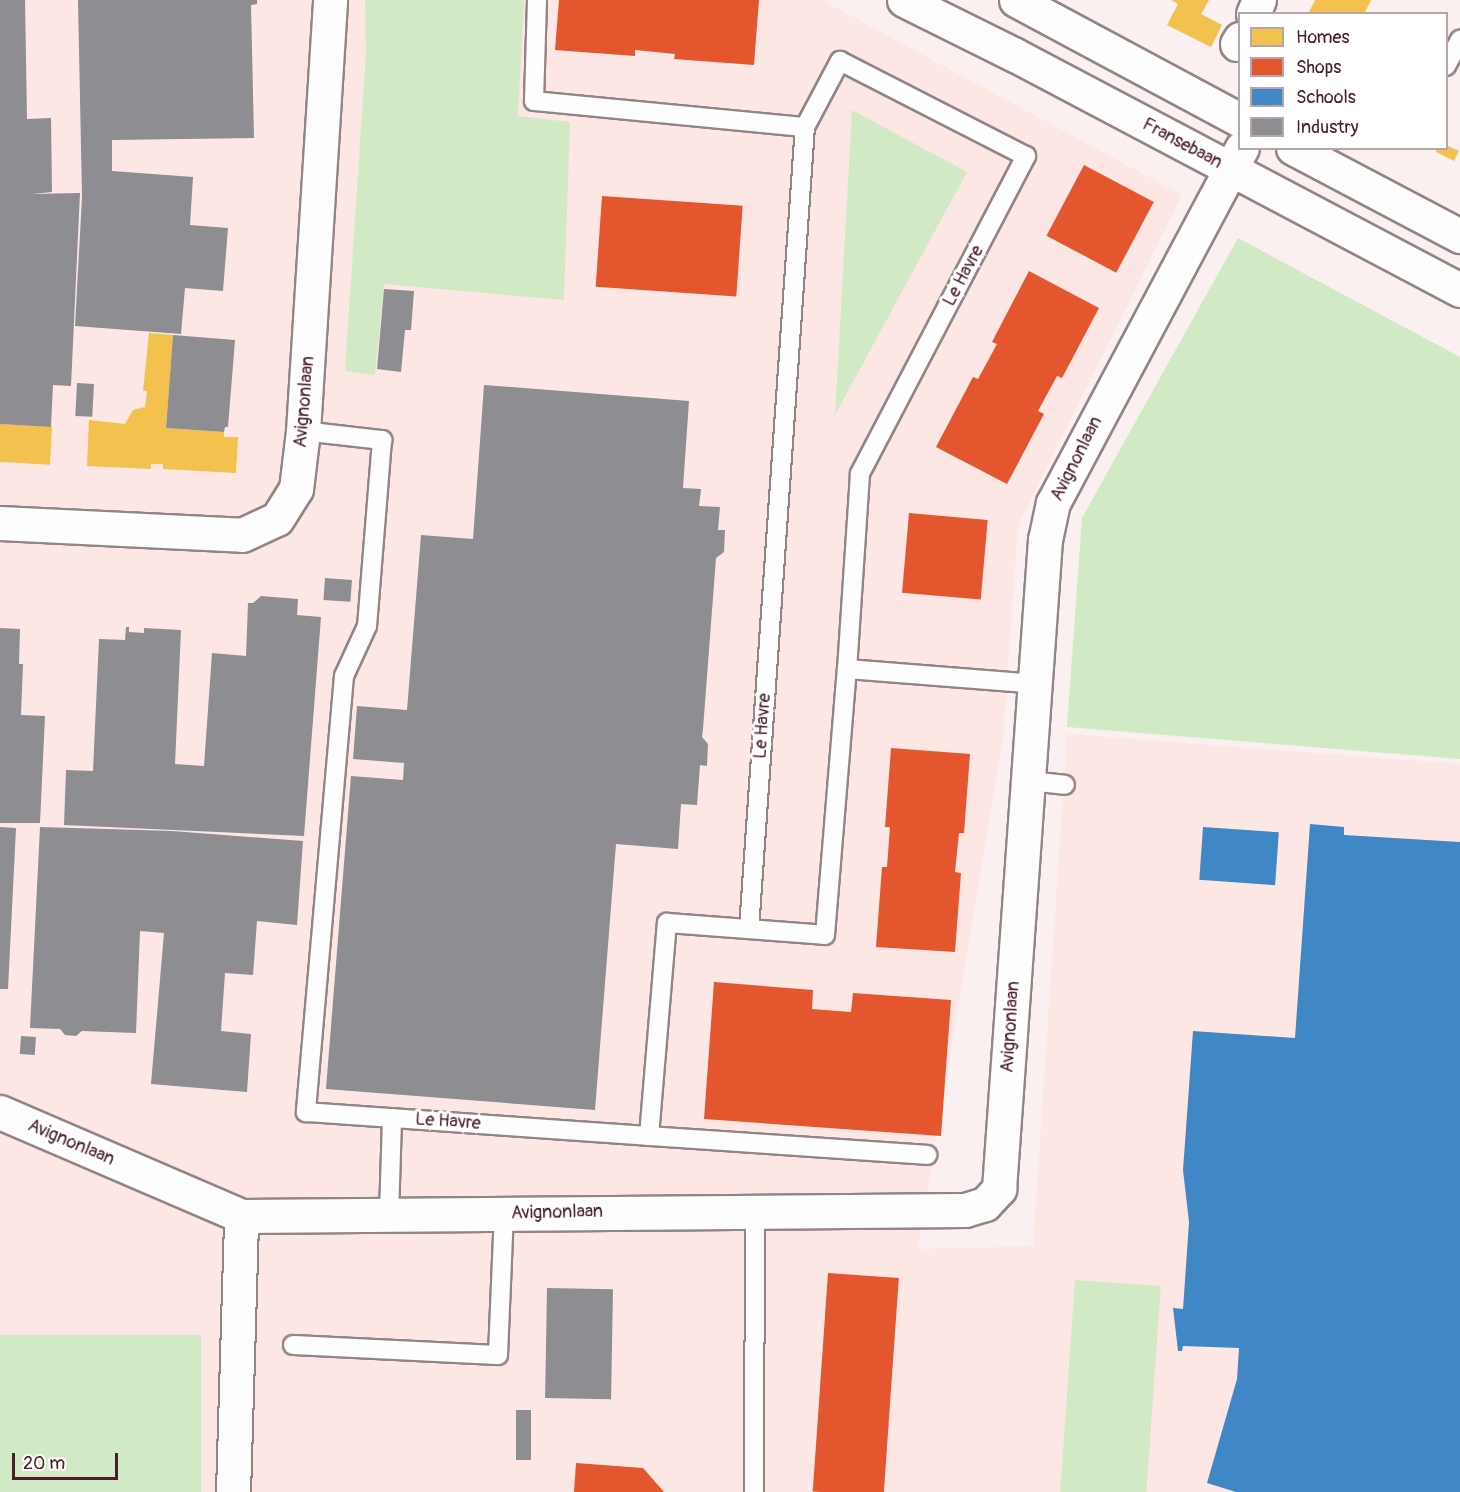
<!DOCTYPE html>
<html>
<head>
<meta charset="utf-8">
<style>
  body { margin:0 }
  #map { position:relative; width:1460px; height:1492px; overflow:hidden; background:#faf0ef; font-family:Pangolin,sans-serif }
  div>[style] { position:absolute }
  .built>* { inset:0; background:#fde7e4 }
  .green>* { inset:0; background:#d1e9c5; transform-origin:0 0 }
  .homes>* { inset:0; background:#f2c14e; transform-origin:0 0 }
  .shops>* { inset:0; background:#e4572e; transform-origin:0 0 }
  .schools>* { inset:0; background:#3f88c5; transform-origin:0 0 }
  .industry>* { inset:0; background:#8d8d92; transform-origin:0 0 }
  .roads { filter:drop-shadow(2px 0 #928586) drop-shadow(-2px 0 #928586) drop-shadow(0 2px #928586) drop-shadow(0 -2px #928586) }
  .service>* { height:18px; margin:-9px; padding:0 9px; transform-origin:9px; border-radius:9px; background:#fefdfd }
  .minor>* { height:33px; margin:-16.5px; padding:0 16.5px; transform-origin:16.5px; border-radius:16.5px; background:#fefdfd }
  .tertiary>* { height:33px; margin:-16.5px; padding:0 16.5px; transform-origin:16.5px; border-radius:16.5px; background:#fefdfd }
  span { translate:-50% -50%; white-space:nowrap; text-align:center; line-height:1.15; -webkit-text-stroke:6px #fff; paint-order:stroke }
  .street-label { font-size:18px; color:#4a1f2b }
  .legend { position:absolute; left:1238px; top:12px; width:210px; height:138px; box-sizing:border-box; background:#fff; border:2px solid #b7a5aa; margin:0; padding:8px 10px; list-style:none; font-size:18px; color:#4a1f2b }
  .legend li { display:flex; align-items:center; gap:12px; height:30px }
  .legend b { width:30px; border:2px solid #b7a5aa }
  .scale { position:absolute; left:12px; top:1453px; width:106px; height:27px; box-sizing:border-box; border:3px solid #4a1f2b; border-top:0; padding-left:8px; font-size:18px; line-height:21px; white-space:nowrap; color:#4a1f2b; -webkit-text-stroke:4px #fff; paint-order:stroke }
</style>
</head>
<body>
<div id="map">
  <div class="built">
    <i style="clip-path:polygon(0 0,822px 0,1182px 195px,1018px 526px,1003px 738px,918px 1249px,1033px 1246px,1067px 734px,1460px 764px,1460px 1492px,0 1492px)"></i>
  </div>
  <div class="green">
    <i style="clip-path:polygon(365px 0,524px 0,518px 116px,570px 122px,564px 300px,384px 284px,375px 375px,345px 371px,366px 52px)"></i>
    <i style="clip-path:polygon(852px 110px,967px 172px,835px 415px)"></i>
    <i style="clip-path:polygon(1238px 238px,1460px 357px,1460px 759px,1067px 727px,1082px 518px)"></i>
    <i style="left:1075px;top:1280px;width:86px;height:213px;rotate:4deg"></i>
    <i style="left:0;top:1335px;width:201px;height:157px"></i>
  </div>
  <div class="homes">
    <i style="clip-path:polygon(1171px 0,1209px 0,1201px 14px,1222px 25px,1211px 47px,1167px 25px,1178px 4px)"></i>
    <i style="clip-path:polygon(1315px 0,1371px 0,1364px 14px,1308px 14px)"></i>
    <i style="clip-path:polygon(1446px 145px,1459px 151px,1454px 161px,1436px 152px,1437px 148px,1446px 148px)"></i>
    <i style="clip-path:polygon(149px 333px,173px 335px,166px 428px,224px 432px,224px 437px,238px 437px,236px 473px,163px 469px,163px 464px,151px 464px,151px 469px,87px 466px,89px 420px,125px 424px,133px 410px,145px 407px,147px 391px,143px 391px)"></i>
    <i style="left:0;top:424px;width:52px;height:38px;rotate:3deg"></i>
  </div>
  <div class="shops">
    <i style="clip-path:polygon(559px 0,759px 0,754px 65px,674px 59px,675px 54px,635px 50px,635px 56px,555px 50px)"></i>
    <i style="left:1084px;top:165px;width:79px;height:80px;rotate:28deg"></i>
    <i style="left:602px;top:196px;width:141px;height:91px;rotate:4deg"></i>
    <i style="clip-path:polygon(1029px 271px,1099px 308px,1062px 378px,1057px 376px,1038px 411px,1044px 414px,1007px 484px,936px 447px,973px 377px,978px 379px,997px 344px,992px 342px)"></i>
    <i style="left:909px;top:513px;width:79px;height:80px;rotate:5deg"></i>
    <i style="clip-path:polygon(891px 748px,970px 754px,964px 833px,959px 833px,955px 872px,961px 873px,955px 952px,876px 947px,882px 867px,887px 867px,890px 827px,885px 827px)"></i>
    <i style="clip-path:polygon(714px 982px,813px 990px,812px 1009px,851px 1012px,853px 993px,951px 1000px,941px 1136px,704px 1119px)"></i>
    <i style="left:828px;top:1273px;width:71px;height:219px;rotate:4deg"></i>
    <i style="clip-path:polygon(576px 1463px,643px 1468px,664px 1492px,574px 1492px)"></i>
  </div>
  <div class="schools">
    <i style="clip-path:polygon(1310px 824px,1344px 827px,1344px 835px,1460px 842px,1460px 1492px,1236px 1492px,1207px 1483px,1237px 1379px,1239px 1348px,1183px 1346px,1182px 1351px,1178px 1351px,1173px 1308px,1183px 1309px,1189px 1222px,1183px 1170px,1193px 1031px,1295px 1038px)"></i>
    <i style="left:1203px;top:827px;width:76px;height:53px;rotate:4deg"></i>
  </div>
  <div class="industry">
    <i style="clip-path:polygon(0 0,25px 0,27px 119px,51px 118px,52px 192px,32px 194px,80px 193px,71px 386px,53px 385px,51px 427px,0 424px)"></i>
    <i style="clip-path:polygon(78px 0,257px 0,257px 4px,251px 5px,254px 138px,112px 140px,112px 171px,193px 177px,190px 225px,228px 228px,223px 291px,185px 288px,181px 334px,75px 326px,82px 197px)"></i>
    <i style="clip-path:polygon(384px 289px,414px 291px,411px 330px,405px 330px,401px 372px,377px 369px)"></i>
    <i style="clip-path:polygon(173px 335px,235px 340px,228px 427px,225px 427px,224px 432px,166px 428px)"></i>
    <i style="left:77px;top:383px;width:17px;height:33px;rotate:3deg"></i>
    <i style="clip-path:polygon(484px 385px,689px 401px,683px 488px,701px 489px,699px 506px,720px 507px,718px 530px,725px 530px,724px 552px,716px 558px,703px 729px,702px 737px,708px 744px,707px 766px,700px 765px,697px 805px,681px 804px,678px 849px,616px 844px,595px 1110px,326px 1089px,351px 776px,403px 780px,404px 763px,353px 759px,357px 706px,407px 710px,421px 535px,473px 539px)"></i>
    <i style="left:325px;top:578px;width:27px;height:22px;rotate:4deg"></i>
    <i style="clip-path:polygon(261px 596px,298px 599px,297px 615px,321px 617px,304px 836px,64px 825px,66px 770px,93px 771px,99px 639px,125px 640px,126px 627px,129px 627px,129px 632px,144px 633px,144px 628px,181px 630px,175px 764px,204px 766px,212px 653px,246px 656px,248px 603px,253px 603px)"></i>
    <i style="clip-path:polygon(0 628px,20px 629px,19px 664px,23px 664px,21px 715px,45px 716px,40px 823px,0 823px)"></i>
    <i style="clip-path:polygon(0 827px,16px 828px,8px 989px,0 989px)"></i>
    <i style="clip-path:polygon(40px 827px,172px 831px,303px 841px,297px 925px,257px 921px,253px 975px,225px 973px,221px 1031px,251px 1034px,247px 1092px,151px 1084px,164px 933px,140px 931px,136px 1033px,82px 1031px,76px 1036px,65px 1035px,60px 1029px,30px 1028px)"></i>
    <i style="left:21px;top:1036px;width:15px;height:18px;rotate:4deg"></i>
    <i style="left:547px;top:1288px;width:66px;height:110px;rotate:1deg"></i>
    <i style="left:516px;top:1410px;width:15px;height:50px"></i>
  </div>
  <div class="roads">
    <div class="service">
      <i style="left:537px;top:0;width:101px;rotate:91.7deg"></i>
      <i style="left:534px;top:101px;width:272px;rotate:5.5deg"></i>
      <i style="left:1446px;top:66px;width:30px;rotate:-62deg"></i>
      <i style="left:303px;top:431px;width:80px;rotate:6.5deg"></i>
      <i style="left:382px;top:440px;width:187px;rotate:94.6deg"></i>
      <i style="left:367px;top:626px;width:55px;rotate:114.7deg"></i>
      <i style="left:344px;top:676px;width:438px;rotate:95deg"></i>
      <i style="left:306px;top:1112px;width:344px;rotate:4deg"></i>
      <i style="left:649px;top:1136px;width:214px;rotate:-85.2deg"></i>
      <i style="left:667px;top:923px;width:158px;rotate:4.3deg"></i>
      <i style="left:825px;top:935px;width:267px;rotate:-85.3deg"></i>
      <i style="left:847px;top:669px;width:190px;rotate:4.5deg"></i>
      <i style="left:1029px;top:781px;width:36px;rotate:6deg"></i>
      <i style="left:749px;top:929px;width:804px;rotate:-86.01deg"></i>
      <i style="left:805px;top:127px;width:75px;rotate:-62.1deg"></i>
      <i style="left:840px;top:61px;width:209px;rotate:27.1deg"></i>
      <i style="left:1026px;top:156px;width:359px;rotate:117.6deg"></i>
      <i style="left:860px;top:474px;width:195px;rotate:93.8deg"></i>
      <i style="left:649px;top:1136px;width:279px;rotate:3.9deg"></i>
      <i style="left:389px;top:1215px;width:97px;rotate:-88.2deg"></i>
      <i style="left:293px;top:1345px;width:205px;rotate:2.8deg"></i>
      <i style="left:498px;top:1355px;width:141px;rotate:-87.6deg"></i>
      <i style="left:754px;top:1492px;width:280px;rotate:-89.8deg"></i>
    </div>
    <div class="minor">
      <i style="left:1253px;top:14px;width:15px;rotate:-67deg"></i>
      <i style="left:1237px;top:44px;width:6px;rotate:-59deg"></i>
      <i style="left:0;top:523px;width:242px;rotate:2.8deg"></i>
      <i style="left:242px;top:535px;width:38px;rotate:-25deg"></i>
      <i style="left:277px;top:519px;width:36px;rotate:-58deg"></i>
      <i style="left:296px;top:489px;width:58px;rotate:-83.1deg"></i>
      <i style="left:303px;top:431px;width:432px;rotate:-86.4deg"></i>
      <i style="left:0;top:1112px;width:262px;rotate:23.3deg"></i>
      <i style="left:241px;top:1216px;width:724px;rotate:-0.47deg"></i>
      <i style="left:965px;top:1210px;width:21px;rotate:-17deg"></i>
      <i style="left:985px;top:1204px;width:21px;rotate:-47deg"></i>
      <i style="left:999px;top:1189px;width:651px;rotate:-85.95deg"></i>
      <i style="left:1045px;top:540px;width:38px;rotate:-78deg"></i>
      <i style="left:1053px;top:503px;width:402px;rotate:-62deg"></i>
      <i style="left:233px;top:1492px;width:276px;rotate:-88.3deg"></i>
    </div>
    <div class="tertiary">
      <i style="left:904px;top:0;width:124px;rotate:26.4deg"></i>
      <i style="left:1015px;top:55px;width:503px;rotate:27.84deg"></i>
      <i style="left:1016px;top:0;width:254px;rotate:28.2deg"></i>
      <i style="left:1293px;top:148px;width:189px;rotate:27.8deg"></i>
    </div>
  </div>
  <div class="street-label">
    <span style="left:1182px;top:144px;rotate:28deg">Fransebaan</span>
    <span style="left:964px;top:276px;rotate:-62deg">Le Havre</span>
    <span style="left:305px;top:402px;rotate:-85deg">Avignonlaan</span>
    <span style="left:1077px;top:459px;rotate:-63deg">Avignonlaan</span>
    <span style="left:763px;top:726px;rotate:-86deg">Le Havre</span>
    <span style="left:1011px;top:1027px;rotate:-86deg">Avignonlaan</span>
    <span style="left:448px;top:1122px;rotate:4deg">Le Havre</span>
    <span style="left:71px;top:1143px;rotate:23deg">Avignonlaan</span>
    <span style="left:557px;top:1213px;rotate:-1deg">Avignonlaan</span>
  </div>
  <ul class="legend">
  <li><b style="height:16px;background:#f2c14e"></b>Homes</li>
  <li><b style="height:16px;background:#e4572e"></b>Shops</li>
  <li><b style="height:16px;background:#3f88c5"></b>Schools</li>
  <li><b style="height:16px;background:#8d8d92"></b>Industry</li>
  </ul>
  <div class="scale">20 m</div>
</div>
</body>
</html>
